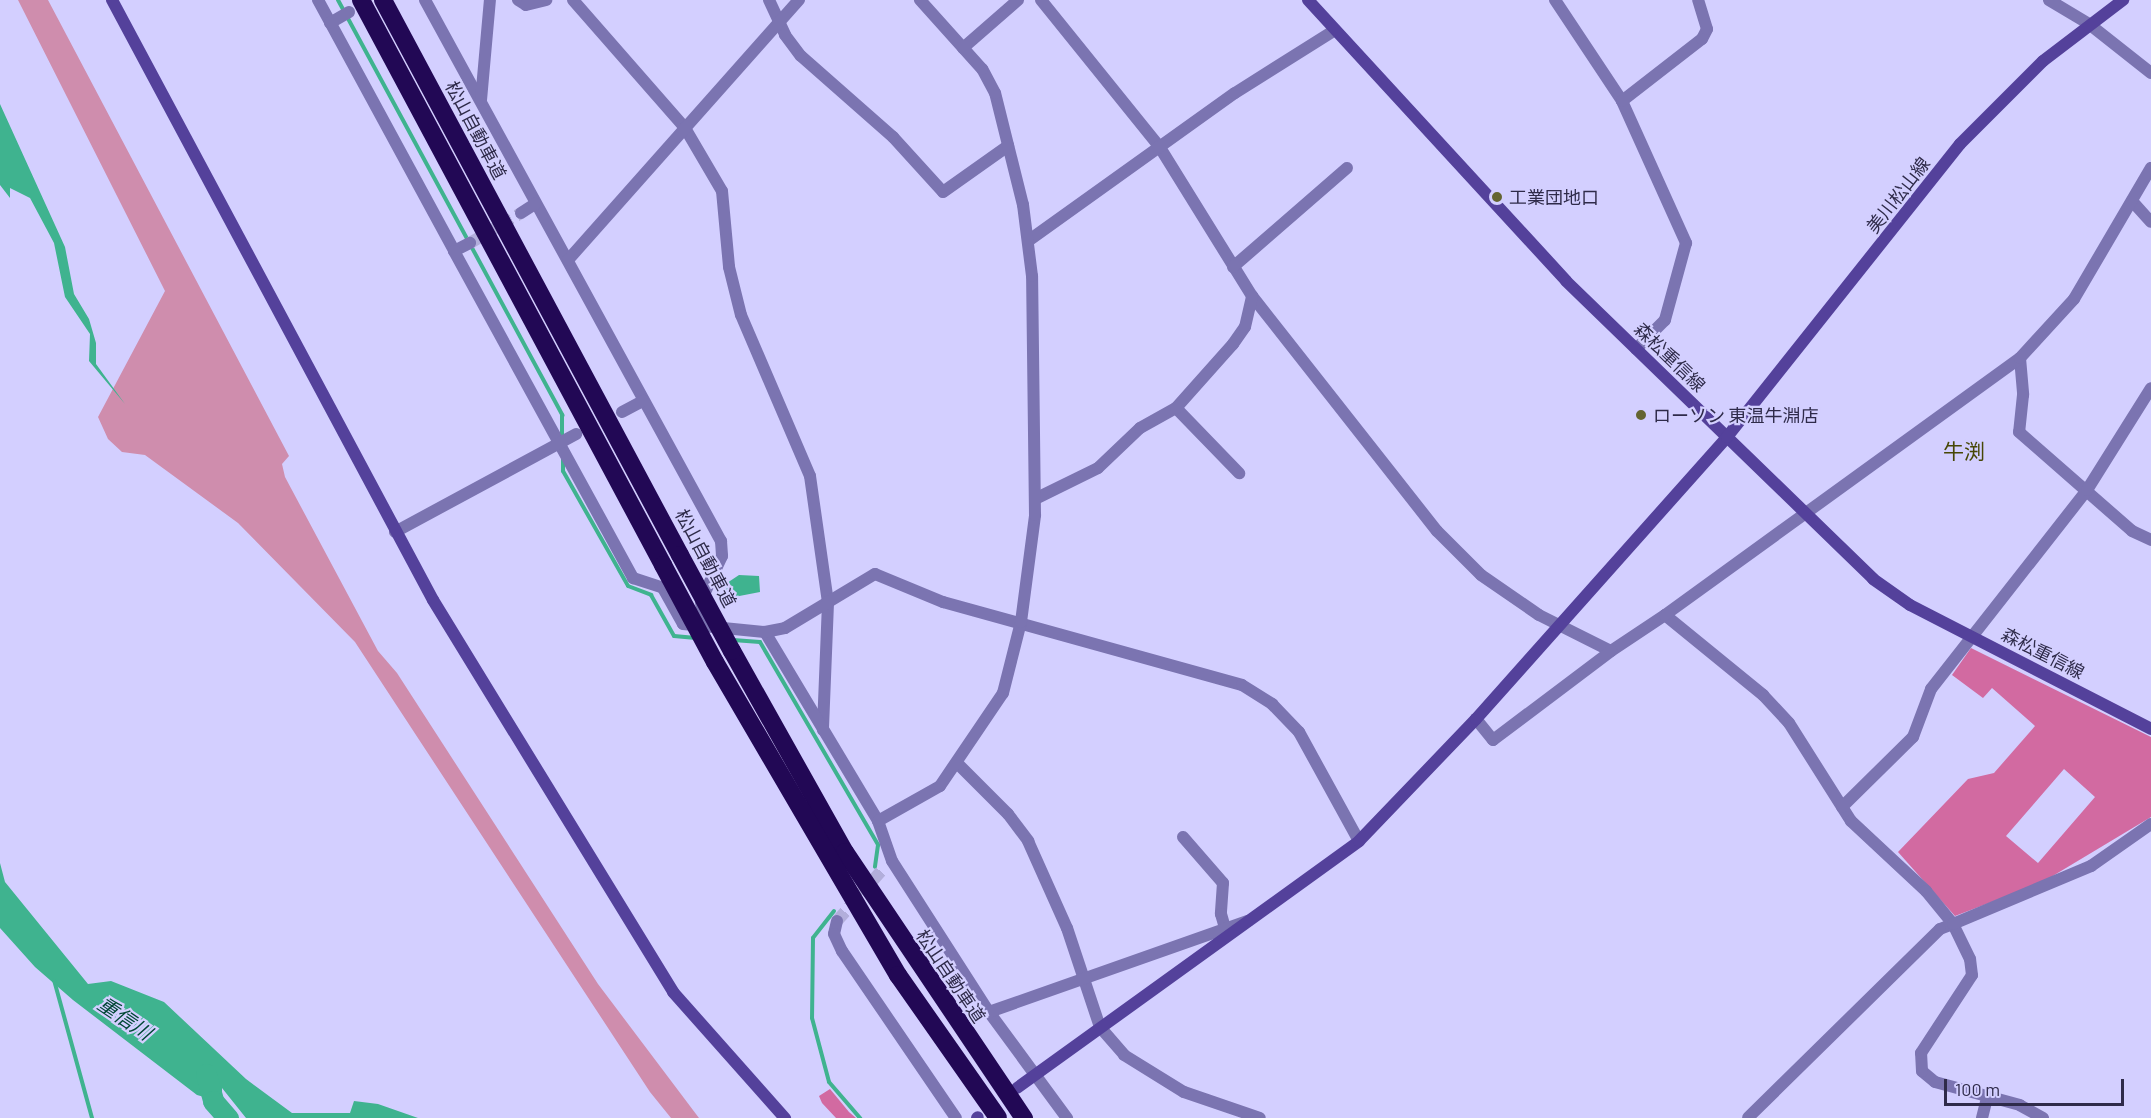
<!DOCTYPE html>
<html>
<head>
<meta charset="utf-8">
<style>
  body { margin:0 }
  #map { position:relative; width:2151px; height:1118px; overflow:hidden; background:#d3cfff; font-family:Barlow,"Noto Sans JP",sans-serif }
  div>[style] { position:absolute }
  .green>* { inset:0; background:#cf8dad }
  .forest>* { inset:0; background:#d26aa1 }
  .water>* { inset:0; background:#3fb38f }
  .stream>* { height:4px; margin:-2px; padding:0 2px; transform-origin:2px; border-radius:2px; background:#3fb38f }
  .river>* { height:21px; margin:-10.5px; padding:0 10.5px; transform-origin:10.5px; border-radius:10.5px; background:#3fb38f }
  .street-tunnel>* { height:12px; margin-top:-6px; transform-origin:0; background:repeating-linear-gradient(90deg,#b2aedb 0 12px,transparent 0 18px) }
  .street>* { height:12px; margin:-6px; padding:0 6px; transform-origin:6px; border-radius:6px; background:#7b74b1 }
  .secondary>* { height:12px; margin:-6px; padding:0 6px; transform-origin:6px; border-radius:6px; background:#54419b }
  .highway>* { height:18px; margin:-9px; padding:0 9px; transform-origin:9px; border-radius:9px; background:#220855 }
  .highway-bridge>* { height:18px; margin:-9px; padding:0 9px; transform-origin:9px; border-radius:9px; background:#220855 }
  .dots>* { width:16px; height:16px; translate:-50% -50%; box-sizing:border-box; border:3px solid #d3cfff; border-radius:50% }
  span { translate:-50% -50%; white-space:nowrap; text-align:center; line-height:1.15; -webkit-text-stroke:4.5px #d3cfff; paint-order:stroke }
  .street-label { font-size:18px; color:#2f2b4a }
  .poi-label { font-size:18px; color:#2f2b4a }
  .left { translate:0 -50%; text-align:left }
  .water-label { font-size:20px; color:#014735; font-style:italic }
  .quarter-label { font-size:21px; color:#474706 }
  .scale { position:absolute; left:1944px; top:1079px; width:180px; height:27px; box-sizing:border-box; border:3px solid #2f2b4a; border-top:0; padding-left:8px; font-size:18px; line-height:21px; white-space:nowrap; color:#2f2b4a; -webkit-text-stroke:4px #d3cfff; paint-order:stroke }
</style>
</head>
<body>
<div id="map">
  <div class="green">
    <i style="clip-path:polygon(18px 0,48px 0,289px 456px,282px 464px,285px 477px,378px 651px,397px 673px,598px 984px,699px 1118px,671px 1118px,650px 1092px,355px 642px,238px 523px,145px 455px,122px 452px,108px 439px,98px 417px,165px 291px)"></i>
  </div>
  <div class="forest">
    <i style="clip-path:polygon(evenodd,1971px 648px,2151px 737px,2151px 817px,2041px 883px,1955px 916px,1898px 852px,1968px 779px,1994px 773px,2035px 726px,1992px 688px,1983px 698px,1952px 675px,1971px 648px,2064px 769px,2095px 797px,2038px 863px,2006px 836px,2064px 769px)"></i>
    <i style="clip-path:polygon(830px 1089px,849px 1112px,856px 1118px,836px 1118px,822px 1103px,819px 1096px)"></i>
  </div>
  <div class="water">
    <i style="clip-path:polygon(0 104px,65px 247px,74px 294px,89px 319px,96px 343px,96px 364px,125px 404px,89px 361px,90px 334px,65px 297px,54px 243px,30px 198px,10px 188px,10px 198px,0 185px)"></i>
    <i style="clip-path:polygon(739px 575px,759px 576px,760px 592px,729px 598px,724px 585px)"></i>
    <i style="clip-path:polygon(0 863px,5px 882px,88px 984px,111px 981px,164px 1002px,246px 1079px,292px 1113px,350px 1113px,354px 1101px,378px 1104px,418px 1118px,246px 1118px,222px 1088px,222px 1102px,197px 1095px,73px 1000px,35px 967px,0 928px)"></i>
  </div>
  <div class="stream">
    <i style="left:338px;top:0;width:472px;rotate:61.6deg"></i>
    <i style="left:562px;top:415px;width:24px;rotate:90deg"></i>
    <i style="left:563px;top:458px;width:13px;rotate:90deg"></i>
    <i style="left:563px;top:471px;width:132px;rotate:60.5deg"></i>
    <i style="left:628px;top:586px;width:25px;rotate:21deg"></i>
    <i style="left:651px;top:595px;width:47px;rotate:60.7deg"></i>
    <i style="left:674px;top:636px;width:22px;rotate:5deg"></i>
    <i style="left:733px;top:640px;width:27px;rotate:4deg"></i>
    <i style="left:760px;top:642px;width:235px;rotate:59.8deg"></i>
    <i style="left:878px;top:845px;width:22px;rotate:98deg"></i>
    <i style="left:834px;top:911px;width:34px;rotate:128deg"></i>
    <i style="left:813px;top:938px;width:80px;rotate:90.7deg"></i>
    <i style="left:812px;top:1018px;width:66px;rotate:75.1deg"></i>
    <i style="left:829px;top:1082px;width:48px;rotate:49.3deg"></i>
    <i style="left:54px;top:980px;width:143px;rotate:74.6deg"></i>
  </div>
  <div class="river">
    <i style="left:206px;top:1074px;width:28px;rotate:75deg"></i>
    <i style="left:213px;top:1101px;width:23px;rotate:49deg"></i>
  </div>
  <div class="street-tunnel">
    <i style="left:470px;top:243px;width:59px;rotate:-30.5deg"></i>
    <i style="left:837px;top:921px;width:69px;rotate:-48.5deg"></i>
  </div>
  <div class="street">
    <i style="left:318px;top:0;width:285px;rotate:61.5deg"></i>
    <i style="left:454px;top:251px;width:18px;rotate:-27deg"></i>
    <i style="left:425px;top:0;width:617px;rotate:61.32deg"></i>
    <i style="left:721px;top:541px;width:15px;rotate:86deg"></i>
    <i style="left:722px;top:556px;width:50px;rotate:115deg"></i>
    <i style="left:701px;top:601px;width:25px;rotate:85deg"></i>
    <i style="left:518px;top:0;width:9px;rotate:32deg"></i>
    <i style="left:526px;top:5px;width:21px;rotate:-14deg"></i>
    <i style="left:573px;top:0;width:170px;rotate:48.8deg"></i>
    <i style="left:685px;top:128px;width:73px;rotate:59.6deg"></i>
    <i style="left:722px;top:191px;width:76px;rotate:84.7deg"></i>
    <i style="left:729px;top:267px;width:49px;rotate:76deg"></i>
    <i style="left:741px;top:315px;width:175px;rotate:66.8deg"></i>
    <i style="left:810px;top:476px;width:128px;rotate:81.9deg"></i>
    <i style="left:828px;top:603px;width:127px;rotate:92.3deg"></i>
    <i style="left:769px;top:0;width:38px;rotate:65deg"></i>
    <i style="left:785px;top:35px;width:26px;rotate:53deg"></i>
    <i style="left:801px;top:56px;width:123px;rotate:41.4deg"></i>
    <i style="left:893px;top:137px;width:74px;rotate:47.7deg"></i>
    <i style="left:943px;top:192px;width:80px;rotate:-35.3deg"></i>
    <i style="left:1041px;top:0;width:188px;rotate:51.1deg"></i>
    <i style="left:1159px;top:146px;width:176px;rotate:58.2deg"></i>
    <i style="left:1252px;top:296px;width:299px;rotate:51.8deg"></i>
    <i style="left:1437px;top:531px;width:62px;rotate:45deg"></i>
    <i style="left:1481px;top:575px;width:70px;rotate:34.6deg"></i>
    <i style="left:1539px;top:615px;width:80px;rotate:26.6deg"></i>
    <i style="left:1611px;top:651px;width:65px;rotate:-33.7deg"></i>
    <i style="left:1665px;top:615px;width:127px;rotate:39.2deg"></i>
    <i style="left:1763px;top:695px;width:38px;rotate:47deg"></i>
    <i style="left:1789px;top:723px;width:116px;rotate:57.7deg"></i>
    <i style="left:1851px;top:821px;width:103px;rotate:43deg"></i>
    <i style="left:1926px;top:891px;width:43px;rotate:50.7deg"></i>
    <i style="left:1953px;top:924px;width:14px;rotate:159deg"></i>
    <i style="left:1940px;top:929px;width:269px;rotate:135.5deg"></i>
    <i style="left:1555px;top:0;width:121px;rotate:56.4deg"></i>
    <i style="left:1622px;top:101px;width:156px;rotate:65.7deg"></i>
    <i style="left:1686px;top:243px;width:80px;rotate:105.3deg"></i>
    <i style="left:1665px;top:320px;width:41px;rotate:135deg"></i>
    <i style="left:2049px;top:0;width:47px;rotate:31deg"></i>
    <i style="left:2089px;top:24px;width:79px;rotate:38.3deg"></i>
    <i style="left:330px;top:23px;width:22px;rotate:-30deg"></i>
    <i style="left:963px;top:48px;width:73px;rotate:-41.1deg"></i>
    <i style="left:481px;top:100px;width:100px;rotate:-84.9deg"></i>
    <i style="left:1622px;top:101px;width:101px;rotate:-37.8deg"></i>
    <i style="left:1702px;top:39px;width:11px;rotate:-63deg"></i>
    <i style="left:1707px;top:29px;width:30px;rotate:-107deg"></i>
    <i style="left:2132px;top:201px;width:28px;rotate:48deg"></i>
    <i style="left:521px;top:213px;width:17px;rotate:-33deg"></i>
    <i style="left:1028px;top:241px;width:254px;rotate:-35.6deg"></i>
    <i style="left:1235px;top:93px;width:118px;rotate:-32.2deg"></i>
    <i style="left:454px;top:251px;width:373px;rotate:61.3deg"></i>
    <i style="left:633px;top:578px;width:32px;rotate:18deg"></i>
    <i style="left:663px;top:588px;width:41px;rotate:60.9deg"></i>
    <i style="left:683px;top:624px;width:82px;rotate:5.6deg"></i>
    <i style="left:765px;top:632px;width:220px;rotate:59.1deg"></i>
    <i style="left:878px;top:821px;width:42px;rotate:70.7deg"></i>
    <i style="left:892px;top:861px;width:179px;rotate:57.3deg"></i>
    <i style="left:989px;top:1012px;width:132px;rotate:53.7deg"></i>
    <i style="left:568px;top:260px;width:348px;rotate:-48.4deg"></i>
    <i style="left:1233px;top:267px;width:151px;rotate:-41deg"></i>
    <i style="left:2020px;top:358px;width:37px;rotate:85deg"></i>
    <i style="left:2023px;top:395px;width:37px;rotate:96deg"></i>
    <i style="left:2019px;top:432px;width:150px;rotate:41.2deg"></i>
    <i style="left:2132px;top:531px;width:21px;rotate:25deg"></i>
    <i style="left:1176px;top:408px;width:91px;rotate:45.9deg"></i>
    <i style="left:622px;top:412px;width:24px;rotate:-28deg"></i>
    <i style="left:1035px;top:499px;width:70px;rotate:-26.2deg"></i>
    <i style="left:1098px;top:468px;width:58px;rotate:-43.6deg"></i>
    <i style="left:1140px;top:428px;width:41px;rotate:-29.1deg"></i>
    <i style="left:1176px;top:408px;width:86px;rotate:-48.3deg"></i>
    <i style="left:1233px;top:344px;width:21px;rotate:-55deg"></i>
    <i style="left:1245px;top:327px;width:32px;rotate:-77deg"></i>
    <i style="left:395px;top:532px;width:206px;rotate:-28.4deg"></i>
    <i style="left:1665px;top:615px;width:438px;rotate:-35.9deg"></i>
    <i style="left:2020px;top:358px;width:80px;rotate:-47.5deg"></i>
    <i style="left:2074px;top:299px;width:152px;rotate:-59.6deg"></i>
    <i style="left:765px;top:632px;width:20px;rotate:-11deg"></i>
    <i style="left:785px;top:628px;width:105px;rotate:-31deg"></i>
    <i style="left:875px;top:574px;width:74px;rotate:22.4deg"></i>
    <i style="left:943px;top:602px;width:310px;rotate:15.5deg"></i>
    <i style="left:1242px;top:685px;width:36px;rotate:32deg"></i>
    <i style="left:1272px;top:704px;width:39px;rotate:46deg"></i>
    <i style="left:1299px;top:732px;width:124px;rotate:61.2deg"></i>
    <i style="left:1476px;top:719px;width:27px;rotate:51deg"></i>
    <i style="left:1493px;top:740px;width:148px;rotate:-37deg"></i>
    <i style="left:958px;top:764px;width:71px;rotate:45deg"></i>
    <i style="left:1008px;top:814px;width:34px;rotate:53deg"></i>
    <i style="left:1028px;top:841px;width:95px;rotate:65.9deg"></i>
    <i style="left:1067px;top:928px;width:104px;rotate:71.6deg"></i>
    <i style="left:1100px;top:1027px;width:37px;rotate:49deg"></i>
    <i style="left:1124px;top:1055px;width:70px;rotate:31.7deg"></i>
    <i style="left:1184px;top:1092px;width:80px;rotate:18.9deg"></i>
    <i style="left:1842px;top:807px;width:100px;rotate:-44.6deg"></i>
    <i style="left:1913px;top:737px;width:51px;rotate:-69.4deg"></i>
    <i style="left:1931px;top:689px;width:253px;rotate:-51.9deg"></i>
    <i style="left:2087px;top:490px;width:120px;rotate:-57.9deg"></i>
    <i style="left:878px;top:821px;width:71px;rotate:-29.4deg"></i>
    <i style="left:940px;top:786px;width:112px;rotate:-55.9deg"></i>
    <i style="left:1003px;top:693px;width:73px;rotate:-75.8deg"></i>
    <i style="left:1021px;top:622px;width:108px;rotate:-82.5deg"></i>
    <i style="left:1035px;top:515px;width:239px;rotate:-90.7deg"></i>
    <i style="left:1032px;top:276px;width:72px;rotate:-97.2deg"></i>
    <i style="left:1023px;top:205px;width:115px;rotate:-104deg"></i>
    <i style="left:995px;top:93px;width:27px;rotate:-118deg"></i>
    <i style="left:982px;top:69px;width:93px;rotate:-131.9deg"></i>
    <i style="left:1183px;top:837px;width:61px;rotate:49deg"></i>
    <i style="left:1223px;top:883px;width:31px;rotate:94deg"></i>
    <i style="left:1221px;top:914px;width:15px;rotate:74deg"></i>
    <i style="left:837px;top:921px;width:13px;rotate:103deg"></i>
    <i style="left:834px;top:934px;width:19px;rotate:65deg"></i>
    <i style="left:842px;top:951px;width:202px;rotate:55.7deg"></i>
    <i style="left:989px;top:1012px;width:275px;rotate:-19.4deg"></i>
    <i style="left:1982px;top:1118px;width:21px;rotate:-76deg"></i>
    <i style="left:2043px;top:1118px;width:26px;rotate:-151deg"></i>
    <i style="left:2020px;top:1105px;width:88px;rotate:-164.9deg"></i>
    <i style="left:1935px;top:1082px;width:17px;rotate:-140deg"></i>
    <i style="left:1922px;top:1071px;width:18px;rotate:-93deg"></i>
    <i style="left:1921px;top:1053px;width:93px;rotate:-56.8deg"></i>
    <i style="left:1972px;top:975px;width:16px;rotate:-97deg"></i>
    <i style="left:1970px;top:959px;width:39px;rotate:-116deg"></i>
    <i style="left:1953px;top:924px;width:150px;rotate:-22.8deg"></i>
    <i style="left:2091px;top:866px;width:73px;rotate:-35deg"></i>
  </div>
  <div class="secondary">
    <i style="left:112px;top:0;width:680px;rotate:61.85deg"></i>
    <i style="left:433px;top:600px;width:460px;rotate:58.5deg"></i>
    <i style="left:673px;top:992px;width:169px;rotate:48.4deg"></i>
    <i style="left:1308px;top:0;width:381px;rotate:47.4deg"></i>
    <i style="left:1566px;top:281px;width:428px;rotate:44.1deg"></i>
    <i style="left:1873px;top:579px;width:45px;rotate:35.1deg"></i>
    <i style="left:1910px;top:605px;width:271px;rotate:27.2deg"></i>
    <i style="left:1017px;top:1088px;width:422px;rotate:-35.8deg"></i>
    <i style="left:1359px;top:841px;width:169px;rotate:-46.2deg"></i>
    <i style="left:1476px;top:719px;width:378px;rotate:-48.3deg"></i>
    <i style="left:1727px;top:437px;width:374px;rotate:-51.5deg"></i>
    <i style="left:1960px;top:144px;width:117px;rotate:-45deg"></i>
    <i style="left:2043px;top:61px;width:101px;rotate:-37.3deg"></i>
    <i style="left:977px;top:1118px;width:1px;rotate:-45deg"></i>
  </div>
  <div class="highway">
    <i style="left:361px;top:0;width:641px;rotate:61.87deg"></i>
    <i style="left:383px;top:0;width:629px;rotate:61.85deg"></i>
    <i style="left:732px;top:651px;width:231px;rotate:60.7deg"></i>
    <i style="left:845px;top:852px;width:321px;rotate:56.1deg"></i>
    <i style="left:715px;top:662px;width:363px;rotate:59.7deg"></i>
    <i style="left:898px;top:975px;width:174px;rotate:55deg"></i>
  </div>
  <div class="highway-bridge">
    <i style="left:680px;top:555px;width:109px;rotate:61.6deg"></i>
    <i style="left:663px;top:565px;width:110px;rotate:61.8deg"></i>
  </div>
  <div class="dots">
    <i style="left:1497px;top:197px;background:#646431"></i>
    <i style="left:1641px;top:415px;background:#646431"></i>
  </div>
  <div class="street-label">
    <span style="left:476px;top:130px;rotate:62deg">松山自動車道</span>
    <span style="left:1898px;top:195px;rotate:-52deg">美川松山線</span>
    <span style="left:1670px;top:357px;rotate:44deg">森松重信線</span>
    <span style="left:706px;top:558px;rotate:62deg">松山自動車道</span>
    <span style="left:2043px;top:653px;rotate:27deg">森松重信線</span>
    <span style="left:951px;top:976px;rotate:56deg">松山自動車道</span>
  </div>
  <div class="poi-label">
    <span class="left" style="left:1509px;top:197px">工業団地口</span>
    <span class="left" style="left:1653px;top:415px">ローソン 東温牛淵店</span>
  </div>
  <div class="water-label">
    <span style="left:125px;top:1018px;rotate:34deg">重信川</span>
  </div>
  <div class="quarter-label">
    <span style="left:1964px;top:451px">牛渕</span>
  </div>
  <div class="scale">100 m</div>
</div>
</body>
</html>
